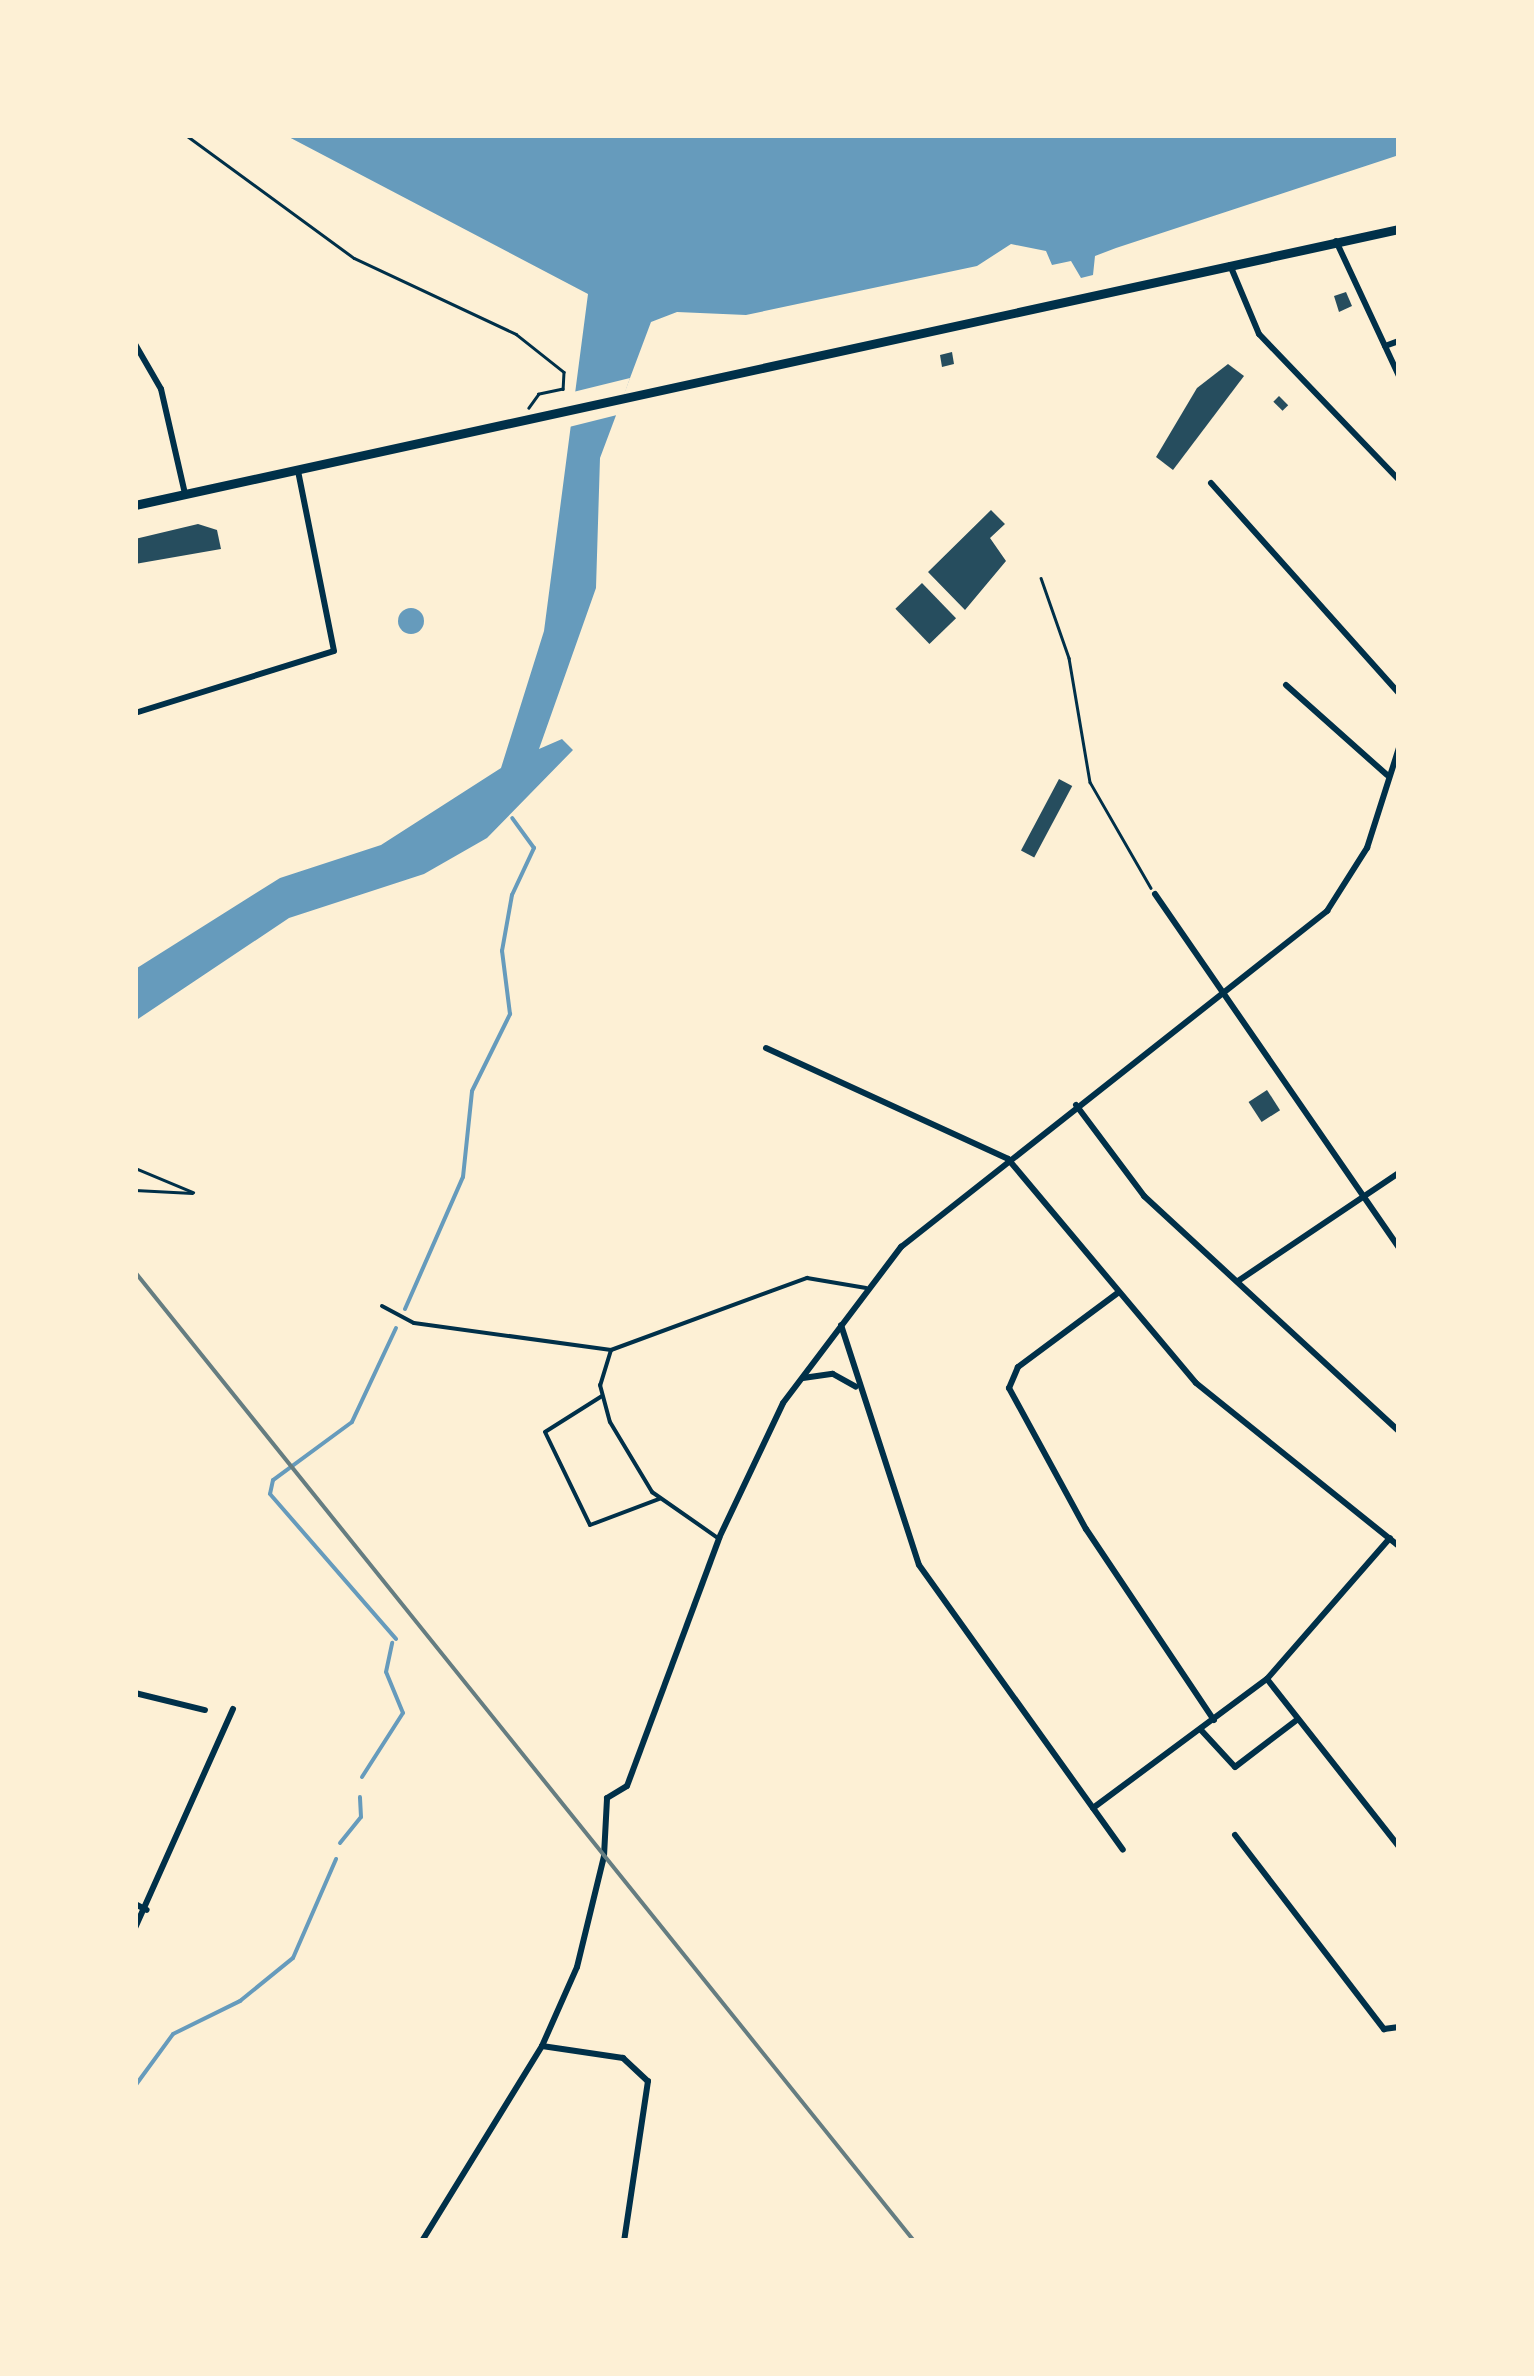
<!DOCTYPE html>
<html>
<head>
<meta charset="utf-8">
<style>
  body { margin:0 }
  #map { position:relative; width:1534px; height:2376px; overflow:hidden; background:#fdf0d5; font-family:"Source Sans 3",sans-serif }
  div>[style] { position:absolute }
  .water>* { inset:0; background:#669bbc }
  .round { border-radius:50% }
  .pier>* { inset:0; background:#fdf0d5 }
  .stream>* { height:4px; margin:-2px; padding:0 2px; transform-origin:2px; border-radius:2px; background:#669bbc }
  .building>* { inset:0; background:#264d5e; transform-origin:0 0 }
  .path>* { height:2.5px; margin:-1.25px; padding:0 1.25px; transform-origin:1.25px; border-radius:1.25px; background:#003049 }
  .service>* { height:4px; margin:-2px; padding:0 2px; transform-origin:2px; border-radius:2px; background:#003049 }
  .minor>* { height:6px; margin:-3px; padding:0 3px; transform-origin:3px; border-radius:3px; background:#003049 }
  .secondary>* { height:9px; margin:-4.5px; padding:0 4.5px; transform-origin:4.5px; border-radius:4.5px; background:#003049 }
  .rail>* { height:4px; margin:-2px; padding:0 2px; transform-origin:2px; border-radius:2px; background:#657d81 }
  span { translate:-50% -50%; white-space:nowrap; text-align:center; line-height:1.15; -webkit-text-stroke:10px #fdf0d5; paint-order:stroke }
  .frame { position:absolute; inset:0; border:138px solid #fdf0d5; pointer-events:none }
</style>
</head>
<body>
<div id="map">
  <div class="water">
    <i style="clip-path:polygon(285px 135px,1399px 135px,1399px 155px,1116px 248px,1095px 256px,1093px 275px,1081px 278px,1071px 261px,1052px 265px,1046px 251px,1011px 244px,977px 266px,746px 315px,677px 312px,651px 322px,600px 458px,596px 588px,539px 749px,562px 739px,573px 750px,487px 838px,424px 874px,289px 918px,135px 1021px,137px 968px,280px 878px,381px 845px,501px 768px,544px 631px,588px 294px)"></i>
    <i class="round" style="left:398px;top:608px;width:26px;height:26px"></i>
  </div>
  <div class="pier">
    <i style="clip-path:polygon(630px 378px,617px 415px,561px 429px,565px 394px)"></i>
  </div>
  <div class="stream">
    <i style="left:405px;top:1309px;width:144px;rotate:-66.3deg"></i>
    <i style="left:463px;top:1177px;width:86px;rotate:-84deg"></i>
    <i style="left:472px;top:1091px;width:86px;rotate:-63.7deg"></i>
    <i style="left:510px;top:1014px;width:64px;rotate:-97.2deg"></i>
    <i style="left:502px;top:951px;width:57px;rotate:-79.9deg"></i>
    <i style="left:512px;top:895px;width:52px;rotate:-64.9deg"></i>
    <i style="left:534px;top:848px;width:37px;rotate:-126deg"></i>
    <i style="left:396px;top:1328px;width:104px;rotate:115.1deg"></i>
    <i style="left:352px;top:1422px;width:98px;rotate:143.7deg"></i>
    <i style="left:273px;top:1480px;width:14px;rotate:102deg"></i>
    <i style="left:270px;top:1494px;width:192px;rotate:49deg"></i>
    <i style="left:362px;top:1777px;width:76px;rotate:-57.4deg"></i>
    <i style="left:403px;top:1713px;width:44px;rotate:-112.5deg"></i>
    <i style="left:386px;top:1672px;width:30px;rotate:-78deg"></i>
    <i style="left:340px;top:1843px;width:33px;rotate:-51deg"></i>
    <i style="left:361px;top:1817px;width:20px;rotate:-93deg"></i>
    <i style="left:135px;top:2086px;width:64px;rotate:-53.8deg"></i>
    <i style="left:173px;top:2034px;width:75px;rotate:-26.2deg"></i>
    <i style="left:240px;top:2001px;width:68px;rotate:-39.1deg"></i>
    <i style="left:293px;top:1958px;width:108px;rotate:-66.5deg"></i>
  </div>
  <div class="building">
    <i style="clip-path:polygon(1346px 292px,1352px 306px,1339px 312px,1334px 296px)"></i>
    <i style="clip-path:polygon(952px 352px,954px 364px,942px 367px,940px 355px)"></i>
    <i style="clip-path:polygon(1228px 364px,1244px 376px,1173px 470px,1156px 457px,1197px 388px)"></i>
    <i style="left:1279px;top:396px;width:13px;height:8px;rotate:45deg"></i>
    <i style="clip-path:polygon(991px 510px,1005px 524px,990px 538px,1006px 561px,965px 610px,928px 572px)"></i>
    <i style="clip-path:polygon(198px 524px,217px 530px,221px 549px,135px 564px,135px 539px)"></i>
    <i style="left:922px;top:583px;width:49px;height:37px;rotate:46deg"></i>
    <i style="left:1059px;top:779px;width:15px;height:81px;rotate:28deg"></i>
    <i style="left:1267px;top:1090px;width:24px;height:22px;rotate:57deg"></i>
  </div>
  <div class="path">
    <i style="left:186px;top:135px;width:208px;rotate:36.2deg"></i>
    <i style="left:354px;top:258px;width:179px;rotate:25.1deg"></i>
    <i style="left:516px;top:334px;width:61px;rotate:38.4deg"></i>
    <i style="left:564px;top:372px;width:17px;rotate:93deg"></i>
    <i style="left:563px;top:389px;width:25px;rotate:168deg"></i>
    <i style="left:539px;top:394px;width:17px;rotate:126deg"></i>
    <i style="left:1041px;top:578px;width:85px;rotate:70.7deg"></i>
    <i style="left:1069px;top:658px;width:126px;rotate:80.4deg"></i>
    <i style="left:1090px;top:782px;width:122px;rotate:60.1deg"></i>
    <i style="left:135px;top:1168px;width:63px;rotate:22.5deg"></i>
    <i style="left:135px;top:1190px;width:57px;rotate:3deg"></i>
  </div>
  <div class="service">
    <i style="left:382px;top:1306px;width:36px;rotate:28deg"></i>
    <i style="left:414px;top:1323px;width:199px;rotate:7.8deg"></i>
    <i style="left:611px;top:1350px;width:209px;rotate:-20.2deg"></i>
    <i style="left:807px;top:1278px;width:60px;rotate:9.6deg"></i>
    <i style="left:611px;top:1350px;width:37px;rotate:107deg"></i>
    <i style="left:600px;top:1385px;width:38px;rotate:75deg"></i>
    <i style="left:610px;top:1422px;width:82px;rotate:59deg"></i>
    <i style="left:652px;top:1492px;width:80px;rotate:34.9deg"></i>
    <i style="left:602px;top:1396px;width:67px;rotate:147.7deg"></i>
    <i style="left:545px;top:1432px;width:103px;rotate:64.2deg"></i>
    <i style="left:590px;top:1525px;width:74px;rotate:-20.6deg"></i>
  </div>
  <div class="minor">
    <i style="left:1336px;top:241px;width:149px;rotate:65deg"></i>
    <i style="left:1230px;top:265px;width:75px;rotate:67.2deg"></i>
    <i style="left:1259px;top:334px;width:202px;rotate:46.2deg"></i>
    <i style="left:135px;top:344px;width:52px;rotate:60deg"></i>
    <i style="left:161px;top:389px;width:108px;rotate:77.1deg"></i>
    <i style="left:1385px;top:346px;width:15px;rotate:-20deg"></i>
    <i style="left:1211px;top:483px;width:282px;rotate:48.2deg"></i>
    <i style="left:1286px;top:685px;width:135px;rotate:41.7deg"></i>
    <i style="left:135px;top:713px;width:208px;rotate:-17.3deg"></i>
    <i style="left:334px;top:651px;width:184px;rotate:-101.3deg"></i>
    <i style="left:1155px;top:894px;width:430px;rotate:55.4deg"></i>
    <i style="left:766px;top:1048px;width:266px;rotate:24.6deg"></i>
    <i style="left:1008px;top:1159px;width:292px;rotate:50deg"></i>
    <i style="left:1196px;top:1383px;width:260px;rotate:38.8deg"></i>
    <i style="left:1076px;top:1105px;width:114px;rotate:53.2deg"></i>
    <i style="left:1144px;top:1196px;width:347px;rotate:42.7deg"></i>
    <i style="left:1238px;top:1281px;width:194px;rotate:-33.9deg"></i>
    <i style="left:1119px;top:1292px;width:126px;rotate:143.4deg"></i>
    <i style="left:1018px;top:1367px;width:23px;rotate:113deg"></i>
    <i style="left:1009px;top:1388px;width:161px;rotate:61.4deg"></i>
    <i style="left:1086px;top:1529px;width:230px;rotate:56.2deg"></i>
    <i style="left:841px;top:1325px;width:252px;rotate:72deg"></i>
    <i style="left:919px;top:1565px;width:350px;rotate:54.4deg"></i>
    <i style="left:803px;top:1378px;width:30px;rotate:-8deg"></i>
    <i style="left:833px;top:1374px;width:26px;rotate:29deg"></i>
    <i style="left:1267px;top:1679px;width:214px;rotate:51.8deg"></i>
    <i style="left:135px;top:1693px;width:72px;rotate:13.7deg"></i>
    <i style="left:1201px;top:1730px;width:50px;rotate:47.4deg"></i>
    <i style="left:1235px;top:1767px;width:79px;rotate:-37.3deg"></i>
    <i style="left:1093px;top:1808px;width:217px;rotate:-36.6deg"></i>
    <i style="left:1267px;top:1679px;width:187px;rotate:-48.9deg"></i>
    <i style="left:1235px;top:1835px;width:245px;rotate:52.5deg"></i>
    <i style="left:1384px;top:2029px;width:15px;rotate:-8deg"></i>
    <i style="left:135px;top:1904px;width:13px;rotate:27deg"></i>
    <i style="left:135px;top:1928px;width:240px;rotate:-65.9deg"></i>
    <i style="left:542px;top:2046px;width:82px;rotate:8.4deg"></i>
    <i style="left:623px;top:2058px;width:34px;rotate:43deg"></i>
    <i style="left:648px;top:2081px;width:162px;rotate:98.5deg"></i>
    <i style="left:422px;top:2241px;width:229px;rotate:-58.4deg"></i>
    <i style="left:542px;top:2046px;width:86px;rotate:-66.1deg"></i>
    <i style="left:577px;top:1967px;width:114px;rotate:-76.3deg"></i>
    <i style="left:604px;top:1856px;width:58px;rotate:-87deg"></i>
    <i style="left:607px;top:1798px;width:23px;rotate:-31deg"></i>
    <i style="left:627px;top:1786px;width:265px;rotate:-69.6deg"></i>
    <i style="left:719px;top:1538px;width:149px;rotate:-64.6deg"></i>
    <i style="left:783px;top:1403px;width:196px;rotate:-52.9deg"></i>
    <i style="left:901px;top:1247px;width:543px;rotate:-38.26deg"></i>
    <i style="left:1327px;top:911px;width:75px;rotate:-57.6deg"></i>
    <i style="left:1367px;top:848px;width:105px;rotate:-72.3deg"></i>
  </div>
  <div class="secondary">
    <i style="left:135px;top:505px;width:1294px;rotate:-12.32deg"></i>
  </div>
  <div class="rail">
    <i style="left:135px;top:1272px;width:1243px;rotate:51.2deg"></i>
  </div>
  <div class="frame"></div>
</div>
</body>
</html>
